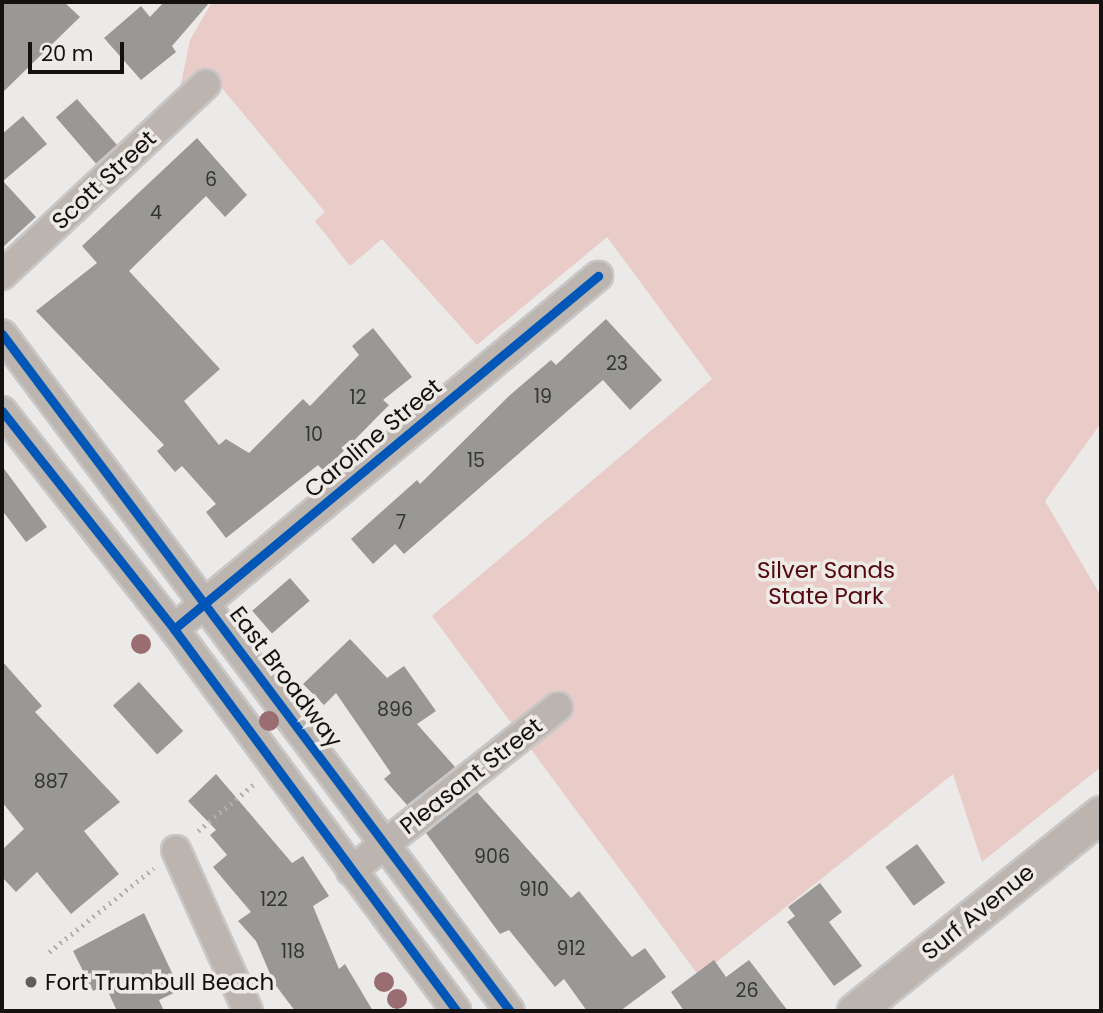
<!DOCTYPE html>
<html>
<head>
<meta charset="utf-8">
<style>
  body { margin:0 }
  #map { position:relative; width:1103px; height:1013px; overflow:hidden; background:#eceae8; font-family:Poppins,sans-serif }
  div>[style] { position:absolute }
  .green>* { inset:0; background:#e9cbc8 }
  .building>* { inset:0; background:#999897; transform-origin:0 0 }
  .path>* { height:4.5px; margin-top:-2.25px; transform-origin:0; background:repeating-linear-gradient(90deg,#b5afac 0 2px,transparent 0 7px) }
  .roads { filter:drop-shadow(2px 0 #c8c7c6) drop-shadow(-2px 0 #c8c7c6) drop-shadow(0 2px #c8c7c6) drop-shadow(0 -2px #c8c7c6) }
  .minor>* { height:28px; margin:-14px; padding:0 14px; transform-origin:14px; border-radius:14px; background:#bcb4af }
  .tertiary>* { height:35px; margin:-17.5px; padding:0 17.5px; transform-origin:17.5px; border-radius:17.5px; background:#bcb4af }
  .cycleway>* { height:9px; margin:-4.5px; padding:0 4.5px; transform-origin:4.5px; border-radius:4.5px; background:#0057b8 }
  .trees>* { width:20px; height:20px; margin:-10px; border-radius:50%; background:#996d71 }
  .dots>* { width:19px; height:19px; translate:-50% -50%; box-sizing:border-box; border:4px solid #eeeae6; border-radius:50% }
  span { translate:-50% -50%; white-space:nowrap; text-align:center; line-height:1.15; -webkit-text-stroke:7px #eeeae6; paint-order:stroke }
  .number-label { font-size:19px; color:#343432 }
  .number-label span { -webkit-text-stroke-width:0 }
  .street-label { font-size:23px; color:#131211 }
  .park-label { font-size:23px; color:#550710 }
  .poi-label { font-size:23px; color:#131211 }
  .left { translate:0 -50%; text-align:left }
  .frame { position:absolute; inset:0; border:4px solid #131211; pointer-events:none }
  .scale { position:absolute; left:28px; top:42px; width:96px; height:32px; box-sizing:border-box; border:4px solid #131211; border-top:0; padding-left:9px; font-size:21px; line-height:24px; white-space:nowrap; color:#131211; -webkit-text-stroke:5px #eeeae6; paint-order:stroke }
</style>
</head>
<body>
<div id="map">
  <div class="green">
    <i style="clip-path:polygon(212px 2px,1101px 2px,1101px 423px,1045px 501px,1101px 596px,1101px 767px,982px 862px,953px 774px,699px 976px,432px 616px,712px 379px,607px 237px,477px 345px,382px 239px,350px 266px,315px 221px,325px 212px,216px 81px,180px 88px,190px 40px)"></i>
  </div>
  <div class="building">
    <i style="clip-path:polygon(2px 2px,64px 2px,80px 17px,2px 93px)"></i>
    <i style="clip-path:polygon(164px 2px,210px 2px,172px 46px,176px 52px,141px 80px,104px 38px,141px 6px,150px 17px)"></i>
    <i style="left:77px;top:99px;width:61px;height:28px;rotate:49deg"></i>
    <i style="clip-path:polygon(23px 116px,47px 144px,3px 181px,36px 217px,2px 248px,2px 134px)"></i>
    <i style="clip-path:polygon(197px 138px,247px 195px,225px 217px,206px 196px,129px 271px,220px 369px,184px 401px,219px 445px,226px 439px,249px 453px,303px 399px,310px 406px,359px 355px,352px 346px,373px 328px,412px 377px,383px 400px,389px 405px,324px 471px,318px 465px,226px 538px,206px 512px,216px 504px,182px 466px,175px 472px,157px 451px,164px 445px,36px 311px,97px 263px,82px 246px)"></i>
    <i style="clip-path:polygon(606px 319px,662px 380px,630px 410px,603px 380px,404px 554px,395px 544px,373px 564px,351px 539px,417px 480px,420px 484px,510px 395px,551px 360px,556px 365px)"></i>
    <i style="clip-path:polygon(2px 466px,47px 527px,26px 542px,2px 510px)"></i>
    <i style="left:290px;top:578px;width:30px;height:50px;rotate:49deg"></i>
    <i style="clip-path:polygon(350px 639px,387px 678px,404px 666px,436px 711px,417px 724px,455px 767px,407px 805px,384px 779px,391px 773px,336px 693px,324px 705px,303px 684px)"></i>
    <i style="clip-path:polygon(2px 661px,42px 706px,35px 712px,120px 802px,84px 831px,119px 874px,71px 914px,37px 872px,16px 892px,2px 877px,2px 850px,24px 829px,2px 802px)"></i>
    <i style="left:139px;top:682px;width:66px;height:35px;rotate:48deg"></i>
    <i style="clip-path:polygon(216px 774px,292px 863px,303px 856px,329px 896px,313px 906px,339px 969px,345px 964px,373px 1011px,295px 1011px,274px 983px,256px 941px,238px 921px,251px 912px,213px 867px,227px 855px,210px 835px,216px 830px,188px 801px)"></i>
    <i style="clip-path:polygon(477px 792px,571px 898px,579px 891px,632px 957px,645px 948px,666px 977px,620px 1011px,587px 1011px,564px 979px,555px 987px,509px 930px,500px 934px,426px 833px)"></i>
    <i style="left:917px;top:844px;width:48px;height:39px;rotate:54deg"></i>
    <i style="clip-path:polygon(820px 883px,842px 912px,829px 922px,862px 966px,834px 986px,787px 922px,795px 916px,788px 907px)"></i>
    <i style="clip-path:polygon(144px 913px,180px 990px,159px 1000px,164px 1011px,117px 1011px,105px 985px,93px 991px,73px 951px)"></i>
    <i style="clip-path:polygon(714px 960px,726px 977px,749px 960px,788px 1011px,684px 1011px,671px 992px)"></i>
  </div>
  <div class="path">
    <i style="left:198px;top:831px;width:72px;rotate:-39.9deg"></i>
    <i style="left:49px;top:952px;width:134px;rotate:-38.7deg"></i>
  </div>
  <div class="roads">
    <div class="minor">
      <i style="left:2px;top:275px;width:279px;rotate:-43.1deg"></i>
      <i style="left:2px;top:334px;width:846px;rotate:53.12deg"></i>
      <i style="left:2px;top:411px;width:278px;rotate:51.7deg"></i>
      <i style="left:174px;top:629px;width:475px;rotate:53.5deg"></i>
      <i style="left:174px;top:629px;width:552px;rotate:-39.78deg"></i>
      <i style="left:176px;top:850px;width:176px;rotate:65.9deg"></i>
      <i style="left:351px;top:871px;width:264px;rotate:-38.4deg"></i>
    </div>
    <div class="tertiary">
      <i style="left:855px;top:1011px;width:315px;rotate:-38.7deg"></i>
    </div>
  </div>
  <div class="cycleway">
    <i style="left:2px;top:334px;width:846px;rotate:53.12deg"></i>
    <i style="left:2px;top:411px;width:278px;rotate:51.7deg"></i>
    <i style="left:174px;top:629px;width:475px;rotate:53.5deg"></i>
    <i style="left:174px;top:629px;width:552px;rotate:-39.78deg"></i>
  </div>
  <div class="trees">
    <i style="left:141px;top:644px"></i>
    <i style="left:269px;top:721px"></i>
    <i style="left:384px;top:982px"></i>
    <i style="left:397px;top:999px"></i>
  </div>
  <div class="dots">
    <i style="left:31px;top:982px;background:#5f5e5c"></i>
  </div>
  <div class="number-label">
    <span style="left:211px;top:180px">6</span>
    <span style="left:156px;top:213px">4</span>
    <span style="left:617px;top:364px">23</span>
    <span style="left:543px;top:397px">19</span>
    <span style="left:358px;top:398px">12</span>
    <span style="left:314px;top:435px">10</span>
    <span style="left:476px;top:461px">15</span>
    <span style="left:401px;top:523px">7</span>
    <span style="left:395px;top:710px">896</span>
    <span style="left:51px;top:782px">887</span>
    <span style="left:492px;top:857px">906</span>
    <span style="left:534px;top:890px">910</span>
    <span style="left:274px;top:900px">122</span>
    <span style="left:571px;top:949px">912</span>
    <span style="left:293px;top:952px">118</span>
    <span style="left:747px;top:991px">26</span>
  </div>
  <div class="street-label">
    <span style="left:104px;top:180px;rotate:-43deg">Scott Street</span>
    <span style="left:373px;top:438px;rotate:-40deg">Caroline Street</span>
    <span style="left:286px;top:677px;rotate:53deg">East Broadway</span>
    <span style="left:471px;top:776px;rotate:-38deg">Pleasant Street</span>
    <span style="left:978px;top:912px;rotate:-39deg">Surf Avenue</span>
  </div>
  <div class="park-label">
    <span style="left:826px;top:583px">Silver Sands<br>State Park</span>
  </div>
  <div class="poi-label">
    <span class="left" style="left:45px;top:982px">Fort Trumbull Beach</span>
  </div>
  <div class="frame"></div>
  <div class="scale">20 m</div>
</div>
</body>
</html>
